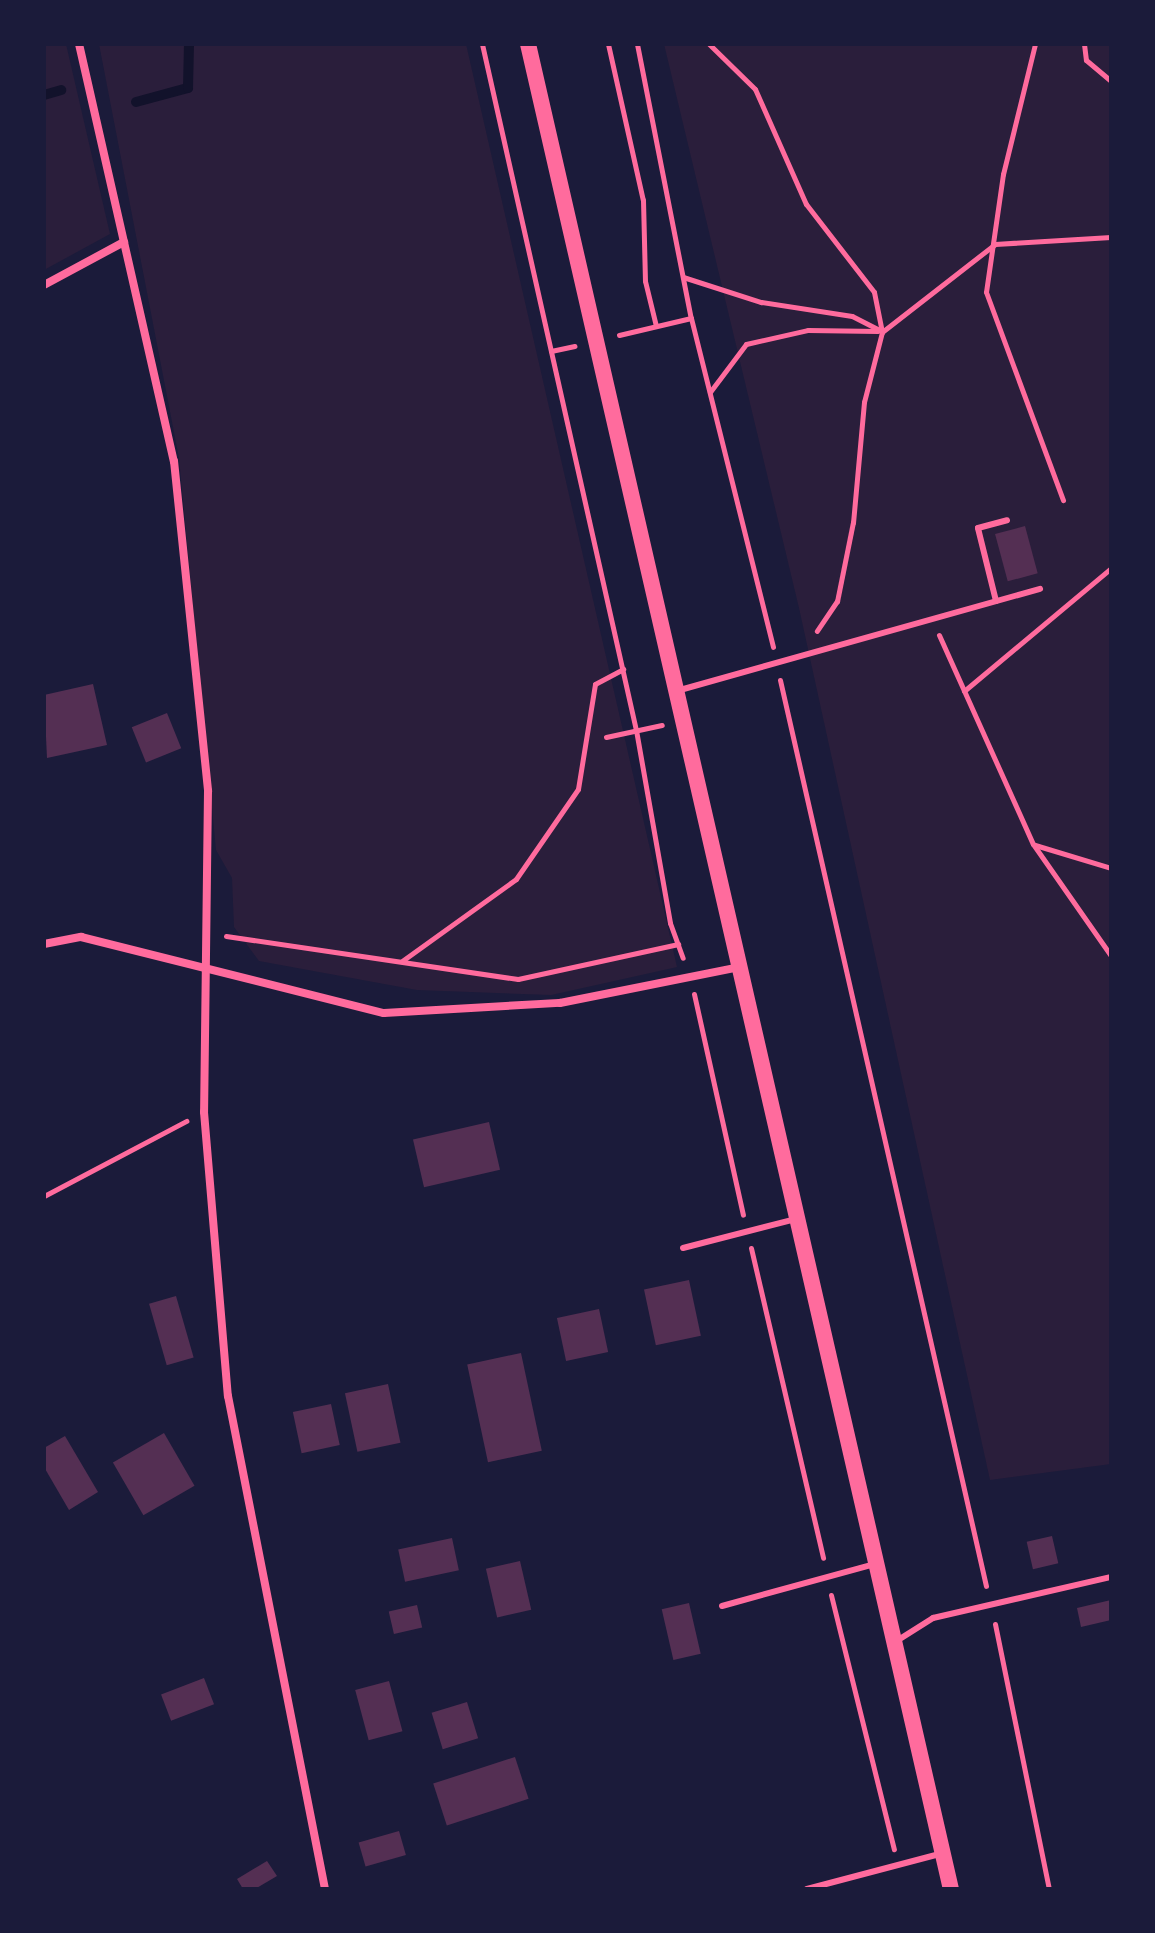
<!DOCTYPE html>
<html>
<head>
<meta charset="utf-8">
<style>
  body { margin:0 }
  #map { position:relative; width:1155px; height:1933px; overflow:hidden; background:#1b1b3a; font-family:Roboto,sans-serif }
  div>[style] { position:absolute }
  .green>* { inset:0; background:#2a1e3b }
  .stream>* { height:10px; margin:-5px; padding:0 5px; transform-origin:5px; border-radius:5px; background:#12122b }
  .building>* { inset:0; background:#542f53; transform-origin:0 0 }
  .path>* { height:5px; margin:-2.5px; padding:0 2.5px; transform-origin:2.5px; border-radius:2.5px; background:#ff6b9d }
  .service>* { height:6px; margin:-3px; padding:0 3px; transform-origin:3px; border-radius:3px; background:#ff6b9d }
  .minor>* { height:8px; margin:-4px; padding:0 4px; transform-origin:4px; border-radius:4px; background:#ff6b9d }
  .secondary>* { height:16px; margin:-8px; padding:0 8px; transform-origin:8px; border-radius:8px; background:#ff6b9d }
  span { translate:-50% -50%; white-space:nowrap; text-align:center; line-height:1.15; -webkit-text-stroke:6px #1b1b3a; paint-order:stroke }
  .frame { position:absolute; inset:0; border:46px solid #1b1b3a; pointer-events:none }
</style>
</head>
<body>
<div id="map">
  <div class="green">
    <i style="clip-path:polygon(44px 44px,66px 44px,110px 234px,44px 270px)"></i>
    <i style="clip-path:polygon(99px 44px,466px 44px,677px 967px,551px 995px,417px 990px,259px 961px,234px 927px,232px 878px,216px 850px,179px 458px)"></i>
    <i style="clip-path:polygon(664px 44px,1111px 44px,1111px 1464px,990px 1480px,799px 608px)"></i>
  </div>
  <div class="stream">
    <i style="left:44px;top:95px;width:18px;rotate:-16deg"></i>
    <i style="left:136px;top:102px;width:54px;rotate:-15.1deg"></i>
    <i style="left:188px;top:88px;width:44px;rotate:-88.7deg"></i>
  </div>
  <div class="building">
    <i style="left:1025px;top:526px;width:49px;height:31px;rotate:75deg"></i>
    <i style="clip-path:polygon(93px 684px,107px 745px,47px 758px,44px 695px)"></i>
    <i style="left:167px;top:713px;width:38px;height:38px;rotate:68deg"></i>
    <i style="left:489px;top:1122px;width:49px;height:78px;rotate:77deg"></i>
    <i style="left:689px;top:1280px;width:57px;height:46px;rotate:78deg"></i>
    <i style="left:176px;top:1296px;width:64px;height:28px;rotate:74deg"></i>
    <i style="left:599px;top:1309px;width:44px;height:43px;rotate:78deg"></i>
    <i style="left:521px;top:1353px;width:100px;height:55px;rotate:78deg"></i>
    <i style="left:388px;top:1384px;width:60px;height:44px;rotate:78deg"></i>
    <i style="left:331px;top:1404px;width:42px;height:39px;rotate:78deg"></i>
    <i style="left:164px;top:1433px;width:61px;height:59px;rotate:60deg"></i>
    <i style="clip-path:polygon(65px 1436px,98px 1492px,69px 1510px,44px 1467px,44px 1448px)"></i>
    <i style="left:1052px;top:1536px;width:28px;height:26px;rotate:77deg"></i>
    <i style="left:452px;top:1538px;width:33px;height:55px;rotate:78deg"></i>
    <i style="left:520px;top:1561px;width:50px;height:35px;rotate:77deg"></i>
    <i style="clip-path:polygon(1111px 1600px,1111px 1620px,1081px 1627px,1077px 1608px)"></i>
    <i style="left:689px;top:1603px;width:52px;height:28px;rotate:77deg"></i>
    <i style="left:417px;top:1605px;width:23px;height:29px;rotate:77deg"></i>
    <i style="left:204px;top:1678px;width:28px;height:46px;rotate:69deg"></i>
    <i style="left:389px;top:1681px;width:52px;height:35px;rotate:75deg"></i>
    <i style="left:467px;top:1702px;width:38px;height:37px;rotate:73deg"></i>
    <i style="left:515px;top:1757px;width:44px;height:86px;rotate:72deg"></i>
    <i style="left:399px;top:1831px;width:25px;height:42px;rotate:74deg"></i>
    <i style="clip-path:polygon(267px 1861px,277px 1876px,255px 1889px,243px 1889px,237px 1879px)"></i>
  </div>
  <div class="path">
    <i style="left:482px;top:44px;width:703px;rotate:77.35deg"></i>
    <i style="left:636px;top:730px;width:196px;rotate:80deg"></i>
    <i style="left:670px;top:923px;width:37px;rotate:70deg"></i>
    <i style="left:608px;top:44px;width:160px;rotate:77.4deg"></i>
    <i style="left:643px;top:200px;width:81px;rotate:88.6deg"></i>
    <i style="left:645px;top:281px;width:46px;rotate:76.3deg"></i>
    <i style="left:637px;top:44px;width:279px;rotate:78.9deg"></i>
    <i style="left:691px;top:318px;width:339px;rotate:76deg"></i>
    <i style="left:709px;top:44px;width:64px;rotate:44.4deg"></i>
    <i style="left:755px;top:89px;width:126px;rotate:66.1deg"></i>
    <i style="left:806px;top:204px;width:111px;rotate:52.3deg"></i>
    <i style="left:874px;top:292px;width:41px;rotate:78.7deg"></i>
    <i style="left:882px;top:332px;width:72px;rotate:104.4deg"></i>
    <i style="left:864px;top:402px;width:121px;rotate:95.2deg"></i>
    <i style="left:853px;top:522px;width:81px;rotate:101.4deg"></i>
    <i style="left:837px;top:601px;width:36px;rotate:124deg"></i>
    <i style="left:1035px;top:44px;width:134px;rotate:103.8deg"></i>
    <i style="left:1003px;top:174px;width:119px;rotate:98.2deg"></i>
    <i style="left:986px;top:292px;width:222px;rotate:69.7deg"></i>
    <i style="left:1084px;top:44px;width:16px;rotate:83deg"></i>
    <i style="left:1086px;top:60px;width:33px;rotate:40deg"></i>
    <i style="left:683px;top:277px;width:82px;rotate:17.8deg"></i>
    <i style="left:761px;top:302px;width:92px;rotate:8.7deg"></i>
    <i style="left:852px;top:316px;width:33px;rotate:27deg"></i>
    <i style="left:882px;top:332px;width:143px;rotate:-37.9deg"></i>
    <i style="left:995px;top:244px;width:116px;rotate:-3.5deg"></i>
    <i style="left:619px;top:335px;width:74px;rotate:-13.3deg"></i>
    <i style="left:551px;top:351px;width:24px;rotate:-12deg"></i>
    <i style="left:710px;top:392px;width:60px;rotate:-53.1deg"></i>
    <i style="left:746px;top:344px;width:64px;rotate:-12.7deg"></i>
    <i style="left:808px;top:330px;width:70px;rotate:0.8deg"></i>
    <i style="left:939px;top:635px;width:229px;rotate:65.8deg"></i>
    <i style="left:1033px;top:844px;width:136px;rotate:55.1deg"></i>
    <i style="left:780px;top:680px;width:929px;rotate:77.19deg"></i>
    <i style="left:964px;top:691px;width:192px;rotate:-39.9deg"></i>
    <i style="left:606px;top:737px;width:57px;rotate:-12.1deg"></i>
    <i style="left:1035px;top:845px;width:79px;rotate:16.8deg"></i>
    <i style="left:226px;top:936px;width:295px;rotate:8.4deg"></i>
    <i style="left:518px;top:979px;width:164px;rotate:-12.3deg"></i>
    <i style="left:402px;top:961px;width:140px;rotate:-35.7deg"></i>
    <i style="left:516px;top:879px;width:109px;rotate:-55.4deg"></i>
    <i style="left:578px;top:789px;width:106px;rotate:-80.8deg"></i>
    <i style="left:595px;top:684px;width:32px;rotate:-28deg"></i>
    <i style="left:694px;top:994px;width:226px;rotate:77.5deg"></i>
    <i style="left:44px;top:1196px;width:161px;rotate:-27.8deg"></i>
    <i style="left:751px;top:1248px;width:318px;rotate:76.9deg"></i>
    <i style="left:831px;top:1595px;width:262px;rotate:76.1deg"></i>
    <i style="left:995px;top:1624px;width:270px;rotate:78.5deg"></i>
  </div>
  <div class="service">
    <i style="left:996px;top:601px;width:75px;rotate:-103.9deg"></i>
    <i style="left:978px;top:528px;width:30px;rotate:-15deg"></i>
    <i style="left:680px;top:690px;width:374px;rotate:-15.7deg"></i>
    <i style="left:683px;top:1248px;width:117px;rotate:-14.4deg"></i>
    <i style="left:722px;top:1606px;width:159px;rotate:-15.4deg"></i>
    <i style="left:895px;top:1642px;width:45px;rotate:-32.3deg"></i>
    <i style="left:933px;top:1618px;width:183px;rotate:-13deg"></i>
    <i style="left:807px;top:1889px;width:141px;rotate:-14.8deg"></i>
  </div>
  <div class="minor">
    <i style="left:79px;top:44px;width:428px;rotate:77.2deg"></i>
    <i style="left:174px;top:461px;width:332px;rotate:84.1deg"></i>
    <i style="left:208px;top:791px;width:321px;rotate:90.7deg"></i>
    <i style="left:204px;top:1112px;width:285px;rotate:85.2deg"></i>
    <i style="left:228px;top:1396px;width:502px;rotate:78.87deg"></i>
    <i style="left:44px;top:285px;width:91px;rotate:-28.3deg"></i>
    <i style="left:44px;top:944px;width:38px;rotate:-11deg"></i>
    <i style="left:81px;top:937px;width:312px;rotate:14.1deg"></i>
    <i style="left:384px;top:1013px;width:176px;rotate:-3.3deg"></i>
    <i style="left:560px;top:1003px;width:184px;rotate:-11.3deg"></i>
  </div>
  <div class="secondary">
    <i style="left:528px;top:44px;width:1893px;rotate:77.09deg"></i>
  </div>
  <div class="frame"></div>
</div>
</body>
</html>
